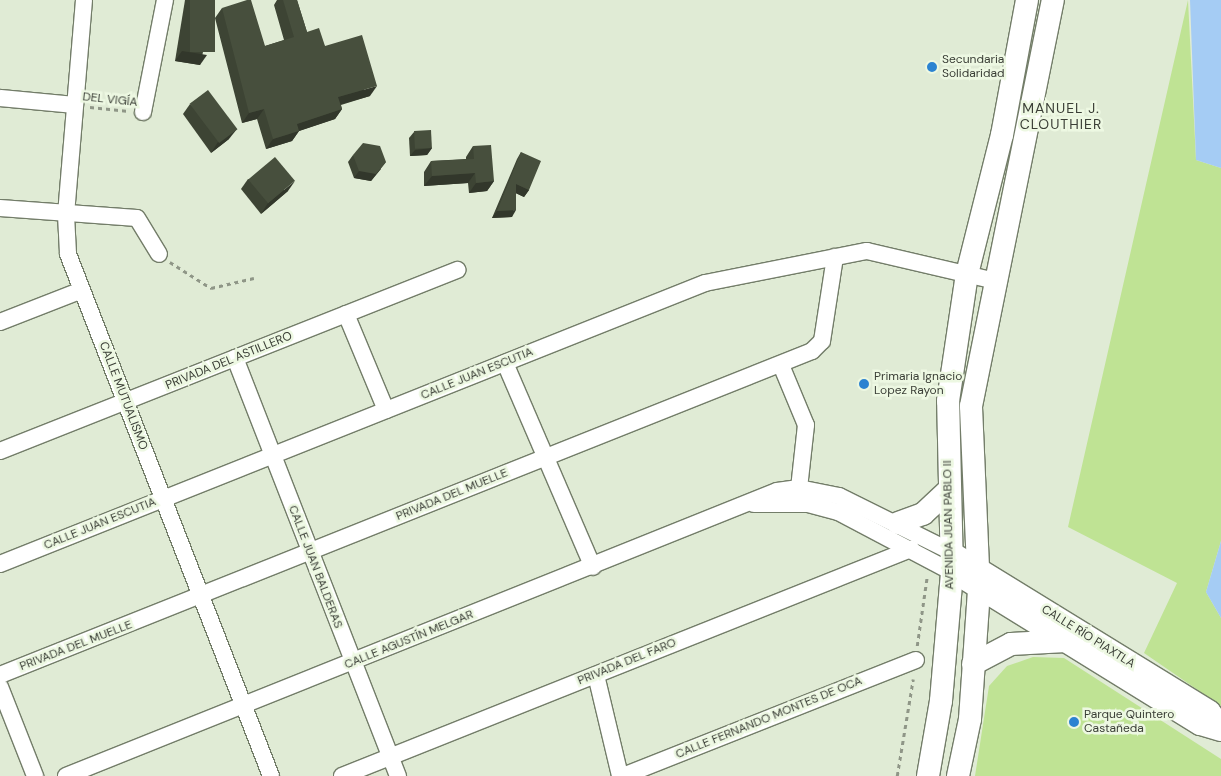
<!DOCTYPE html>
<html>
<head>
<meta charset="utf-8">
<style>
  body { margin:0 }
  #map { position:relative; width:1221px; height:776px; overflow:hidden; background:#e0ebd5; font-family:"DM Sans",sans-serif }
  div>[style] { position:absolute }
  .green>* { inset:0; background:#bfe394 }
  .water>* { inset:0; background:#a5ccf4 }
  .path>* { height:2.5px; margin-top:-1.25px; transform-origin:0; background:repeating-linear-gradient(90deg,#8f9687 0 4px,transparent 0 8px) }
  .roads { filter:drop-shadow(1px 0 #737d69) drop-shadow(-1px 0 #737d69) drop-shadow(0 1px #737d69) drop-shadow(0 -1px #737d69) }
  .minor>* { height:16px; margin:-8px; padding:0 8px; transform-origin:8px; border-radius:8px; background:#fff }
  .tertiary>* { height:20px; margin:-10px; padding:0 10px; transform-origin:10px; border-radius:10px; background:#fff }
  .secondary>* { height:22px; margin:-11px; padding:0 11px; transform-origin:11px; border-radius:11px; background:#fff }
  .wall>* { inset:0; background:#3d4434 }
  .shaded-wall>* { inset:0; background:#32372b }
  .building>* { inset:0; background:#474f3d; transform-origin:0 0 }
  .dots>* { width:14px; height:14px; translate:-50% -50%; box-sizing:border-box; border:2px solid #edf8e2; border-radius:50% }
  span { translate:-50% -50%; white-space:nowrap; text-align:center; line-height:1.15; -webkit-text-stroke:5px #edf8e2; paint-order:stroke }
  .poi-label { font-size:12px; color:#3a3e36 }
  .left { translate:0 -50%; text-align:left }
  .street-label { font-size:12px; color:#3a3e36 }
  .neighbourhood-label { font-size:14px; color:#3a3e36; letter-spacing:1px }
</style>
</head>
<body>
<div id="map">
  <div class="green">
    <i style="clip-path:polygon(1188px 0,1196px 160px,1221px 168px,1221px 541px,1206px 592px,1221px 618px,1221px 706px,1144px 653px,1177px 583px,1068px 527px)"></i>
    <i style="clip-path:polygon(1033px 657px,1064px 658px,1221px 759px,1221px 776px,975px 776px,989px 686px,1007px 666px)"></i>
  </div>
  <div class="water">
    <i style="clip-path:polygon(1190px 0,1221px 0,1221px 168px,1196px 160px)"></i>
    <i style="clip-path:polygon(1221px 541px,1221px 618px,1206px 592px)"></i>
  </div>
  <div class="path">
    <i style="left:90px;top:107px;width:39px;rotate:6deg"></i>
    <i style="left:170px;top:262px;width:49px;rotate:32.4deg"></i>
    <i style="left:211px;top:288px;width:44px;rotate:-13.1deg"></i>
    <i style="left:917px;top:646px;width:70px;rotate:-81.8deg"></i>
    <i style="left:897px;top:776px;width:98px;rotate:-80.6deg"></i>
  </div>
  <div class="roads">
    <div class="minor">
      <i style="left:84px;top:0;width:216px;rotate:94.8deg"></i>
      <i style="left:66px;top:215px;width:39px;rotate:87deg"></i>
      <i style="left:68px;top:254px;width:560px;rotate:68.75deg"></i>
      <i style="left:0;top:98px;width:75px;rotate:5.3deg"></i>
      <i style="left:143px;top:112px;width:114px;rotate:-78.9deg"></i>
      <i style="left:0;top:208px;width:137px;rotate:4.2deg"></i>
      <i style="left:137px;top:218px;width:42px;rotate:58.6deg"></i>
      <i style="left:346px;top:314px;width:104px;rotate:67.4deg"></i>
      <i style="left:0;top:322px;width:88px;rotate:-21.3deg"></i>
      <i style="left:235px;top:358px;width:449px;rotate:68.7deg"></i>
      <i style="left:505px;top:363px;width:222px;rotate:66.7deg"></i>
      <i style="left:781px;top:365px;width:65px;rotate:67.4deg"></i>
      <i style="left:806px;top:425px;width:63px;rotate:96.3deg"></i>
      <i style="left:0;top:451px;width:492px;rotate:-21.6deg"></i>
      <i style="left:754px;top:504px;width:54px"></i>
      <i style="left:808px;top:504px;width:31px;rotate:15deg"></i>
      <i style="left:838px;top:512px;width:129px;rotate:27.8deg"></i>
      <i style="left:0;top:564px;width:759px;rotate:-21.73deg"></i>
      <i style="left:705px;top:283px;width:165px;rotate:-11.2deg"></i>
      <i style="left:867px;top:251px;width:132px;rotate:13.1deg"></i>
      <i style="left:0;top:675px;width:874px;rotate:-21.75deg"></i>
      <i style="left:812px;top:351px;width:14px;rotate:-45deg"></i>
      <i style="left:822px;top:341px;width:85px;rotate:-81.2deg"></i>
      <i style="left:596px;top:675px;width:104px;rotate:76.6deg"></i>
      <i style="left:0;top:687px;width:96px;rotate:68.5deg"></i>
      <i style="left:66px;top:776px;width:766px;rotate:-21.84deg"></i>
      <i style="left:777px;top:491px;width:22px;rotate:-8deg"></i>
      <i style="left:799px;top:488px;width:41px;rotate:11.3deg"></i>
      <i style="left:839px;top:496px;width:126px;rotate:26.4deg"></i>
      <i style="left:342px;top:776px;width:613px;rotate:-21.75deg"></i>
      <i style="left:623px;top:776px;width:315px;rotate:-21.6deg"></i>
    </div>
    <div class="tertiary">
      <i style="left:952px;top:552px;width:303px;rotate:31.6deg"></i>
      <i style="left:1210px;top:711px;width:18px;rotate:52deg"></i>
      <i style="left:952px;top:572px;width:291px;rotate:31.7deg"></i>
      <i style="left:1200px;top:725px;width:22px;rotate:16deg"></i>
    </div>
    <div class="secondary">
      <i style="left:898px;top:523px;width:27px;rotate:-20deg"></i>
      <i style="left:923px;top:514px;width:35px;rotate:-43deg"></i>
      <i style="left:973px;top:664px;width:43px;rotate:-27.8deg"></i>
      <i style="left:1011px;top:644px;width:55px;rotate:-3.1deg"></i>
      <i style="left:928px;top:776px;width:76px;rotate:-80.2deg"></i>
      <i style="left:941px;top:701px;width:129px;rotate:-85.1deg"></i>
      <i style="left:952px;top:572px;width:171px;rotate:-91.3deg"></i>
      <i style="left:948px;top:401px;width:128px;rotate:-81.5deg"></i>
      <i style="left:967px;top:274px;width:143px;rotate:-75.9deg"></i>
      <i style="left:1002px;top:135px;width:137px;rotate:-79.5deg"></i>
      <i style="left:958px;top:776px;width:58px;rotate:-78.1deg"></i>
      <i style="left:970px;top:719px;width:129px;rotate:-86deg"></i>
      <i style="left:979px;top:590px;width:184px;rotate:-92.5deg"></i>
      <i style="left:971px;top:406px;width:414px;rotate:-78.6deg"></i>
    </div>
  </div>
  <div class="wall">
    <i style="clip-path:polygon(185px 0,215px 0,200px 65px,175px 61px)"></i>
    <i style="clip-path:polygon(277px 0,297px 0,307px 32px,325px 46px,370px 96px,341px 105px,342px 109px,335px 119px,299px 131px,292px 141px,266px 149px,257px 119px,242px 123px,215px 18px,222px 8px,265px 46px,284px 40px,274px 5px)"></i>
    <i style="clip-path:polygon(190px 104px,229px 139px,211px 153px,183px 114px)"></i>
    <i style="clip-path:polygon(414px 132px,432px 148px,427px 155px,410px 156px,409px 138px)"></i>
    <i style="clip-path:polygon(473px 146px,494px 181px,487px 191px,469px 193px,468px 183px,424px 186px,424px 172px,431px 161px,466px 159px,466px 157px)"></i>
    <i style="clip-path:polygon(521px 152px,529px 190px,524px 197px,516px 193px,512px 217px,492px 218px,517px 159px)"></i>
    <i style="clip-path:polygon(353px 155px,381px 169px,371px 181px,354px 178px,348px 162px)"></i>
    <i style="clip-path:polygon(248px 179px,288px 191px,261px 214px,241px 189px)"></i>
  </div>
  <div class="shaded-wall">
    <i style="clip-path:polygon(182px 51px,207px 55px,200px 65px,175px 61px)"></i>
    <i style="clip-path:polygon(377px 86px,370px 96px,331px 107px,338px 97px)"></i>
    <i style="clip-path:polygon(264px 109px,257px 119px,242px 123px,249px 113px)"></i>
    <i style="clip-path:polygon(342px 109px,335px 119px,290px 134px,297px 124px)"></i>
    <i style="clip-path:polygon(237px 129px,229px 139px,211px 153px,218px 142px)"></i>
    <i style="clip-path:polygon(299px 131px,292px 141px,266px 149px,273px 139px)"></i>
    <i style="clip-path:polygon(432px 148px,427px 155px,410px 156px,415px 150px)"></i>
    <i style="clip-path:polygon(386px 162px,371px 181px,354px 178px,359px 171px)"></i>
    <i style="clip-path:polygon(475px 173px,468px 183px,424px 186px,432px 176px)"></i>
    <i style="clip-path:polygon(295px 181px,288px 191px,261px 214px,268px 203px)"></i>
    <i style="clip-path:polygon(494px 181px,487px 191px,469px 193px,476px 183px)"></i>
    <i style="clip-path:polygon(516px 184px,529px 190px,524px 197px,511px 191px)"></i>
    <i style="clip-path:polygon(516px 210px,512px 217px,492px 218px,497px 211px)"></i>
  </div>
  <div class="building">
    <i style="left:190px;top:0;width:25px;height:52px"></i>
    <i style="clip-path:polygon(247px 0,251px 0,265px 46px,294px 37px,283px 0,297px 0,307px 32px,319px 28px,325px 46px,362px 35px,377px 86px,338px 97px,342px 109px,297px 124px,299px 131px,273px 139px,264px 109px,249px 113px,222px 8px)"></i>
    <i style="left:208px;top:90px;width:49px;height:23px;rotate:53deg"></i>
    <i style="left:431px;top:130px;width:18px;height:17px;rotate:87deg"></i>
    <i style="clip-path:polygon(363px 143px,380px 146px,386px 162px,376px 174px,359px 171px,353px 155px)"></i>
    <i style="clip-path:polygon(491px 145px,494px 181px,476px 183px,475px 173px,432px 176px,431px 161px,474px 159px,473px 146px)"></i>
    <i style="clip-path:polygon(521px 152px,541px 161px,529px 190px,516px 184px,516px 210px,497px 211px)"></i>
    <i style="left:275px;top:157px;width:31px;height:35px;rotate:50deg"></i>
  </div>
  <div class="dots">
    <i style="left:932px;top:67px;background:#2c83d1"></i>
    <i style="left:864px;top:384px;background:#2c83d1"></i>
    <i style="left:1074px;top:722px;background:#2c83d1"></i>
  </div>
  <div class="poi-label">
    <span class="left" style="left:942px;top:67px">Secundaria<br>Solidaridad</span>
    <span class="left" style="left:874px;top:384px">Primaria Ignacio<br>Lopez Rayon</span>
    <span class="left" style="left:1084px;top:722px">Parque Quintero<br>Castañeda</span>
  </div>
  <div class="street-label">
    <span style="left:110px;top:100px;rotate:6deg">DEL VIGÍA</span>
    <span style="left:229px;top:361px;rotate:-22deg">PRIVADA DEL ASTILLERO</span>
    <span style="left:477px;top:374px;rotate:-22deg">CALLE JUAN ESCUTIA</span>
    <span style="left:123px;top:396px;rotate:69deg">CALLE MUTUALISMO</span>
    <span style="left:452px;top:495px;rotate:-22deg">PRIVADA DEL MUELLE</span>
    <span style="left:100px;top:524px;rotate:-22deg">CALLE JUAN ESCUTIA</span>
    <span style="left:949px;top:525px;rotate:-91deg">AVENIDA JUAN PABLO II</span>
    <span style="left:315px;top:567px;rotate:69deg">CALLE JUAN BALDERAS</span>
    <span style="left:1088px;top:637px;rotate:32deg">CALLE RÍO PIAXTLA</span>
    <span style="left:409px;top:640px;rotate:-22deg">CALLE AGUSTÍN MELGAR</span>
    <span style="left:76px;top:646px;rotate:-21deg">PRIVADA DEL MUELLE</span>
    <span style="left:627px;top:662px;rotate:-22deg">PRIVADA DEL FARO</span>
    <span style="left:769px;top:718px;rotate:-22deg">CALLE FERNANDO MONTES DE OCA</span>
  </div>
  <div class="neighbourhood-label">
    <span style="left:1061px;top:116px">MANUEL J.<br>CLOUTHIER</span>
  </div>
</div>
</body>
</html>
